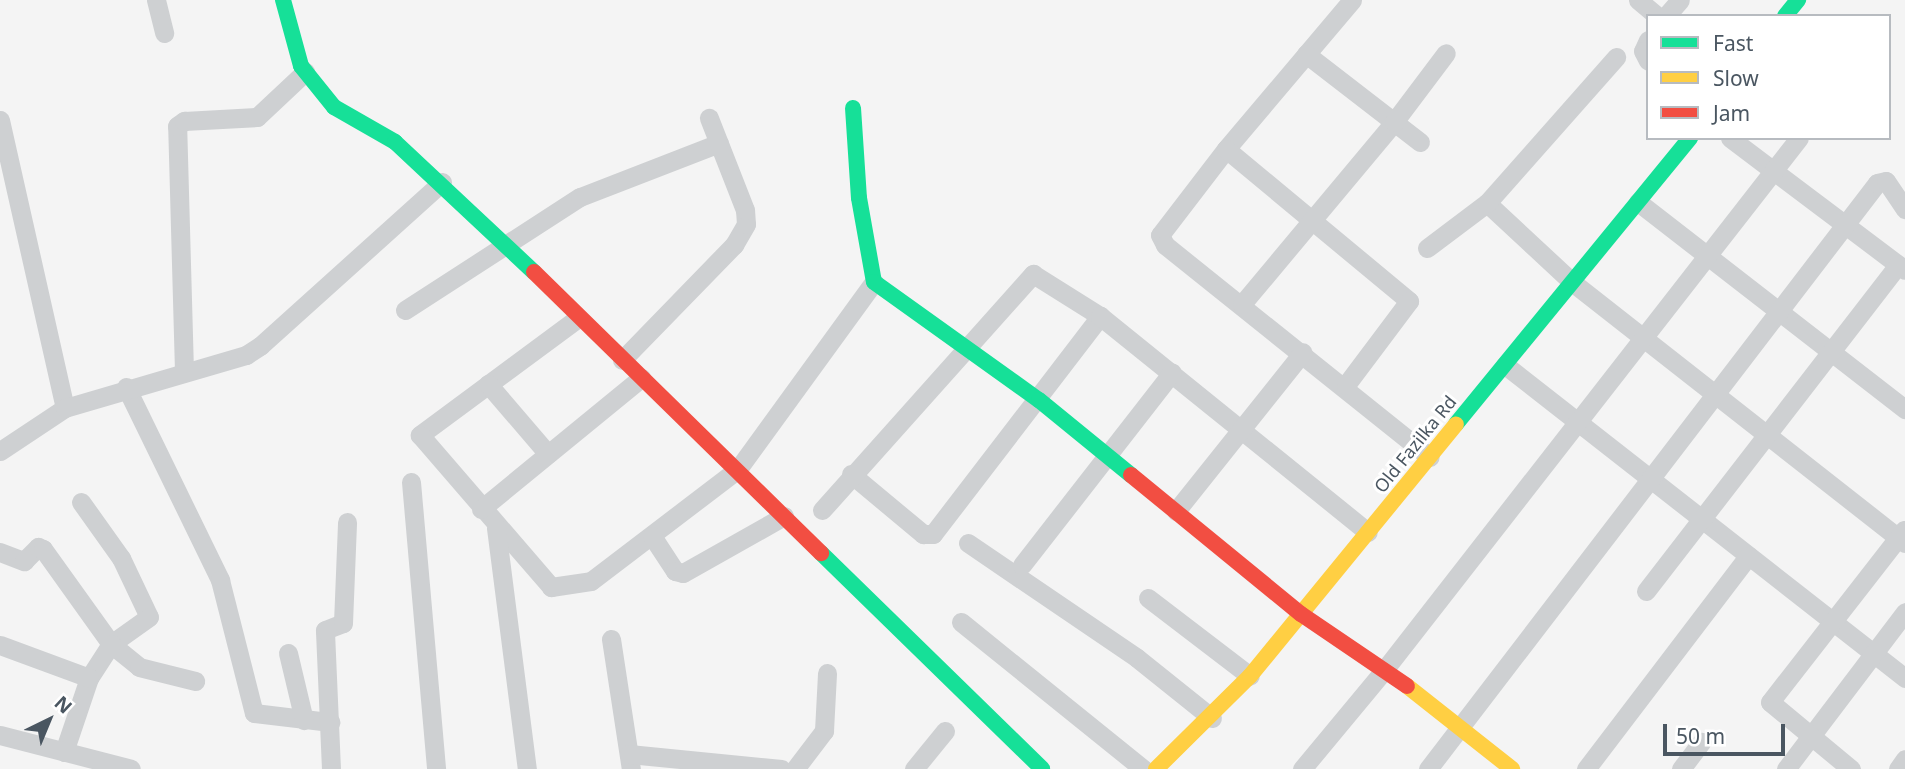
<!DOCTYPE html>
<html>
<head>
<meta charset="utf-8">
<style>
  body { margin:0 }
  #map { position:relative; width:1905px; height:769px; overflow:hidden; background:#f4f4f4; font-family:"Noto Sans",sans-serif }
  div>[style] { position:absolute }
  .street>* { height:19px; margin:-9.5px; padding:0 9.5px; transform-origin:9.5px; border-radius:9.5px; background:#ced0d2 }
  .fast>* { height:16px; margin:-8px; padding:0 8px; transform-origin:8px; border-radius:8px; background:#16e098 }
  .slow>* { height:16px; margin:-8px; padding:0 8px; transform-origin:8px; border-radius:8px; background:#ffcf43 }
  .jam>* { height:16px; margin:-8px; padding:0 8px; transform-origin:8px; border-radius:8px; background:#f24e42 }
  span { translate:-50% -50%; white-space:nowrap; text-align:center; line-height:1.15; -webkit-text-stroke:6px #fff; paint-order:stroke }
  .street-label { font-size:18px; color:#4a5661 }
  .legend { position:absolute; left:1646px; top:14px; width:245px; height:126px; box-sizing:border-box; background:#fff; border:2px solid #b7bbc0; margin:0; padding:9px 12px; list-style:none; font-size:21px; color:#4a5661 }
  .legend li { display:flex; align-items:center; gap:14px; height:35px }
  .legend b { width:35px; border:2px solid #b7bbc0 }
  .north { position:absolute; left:14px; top:685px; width:70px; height:70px; -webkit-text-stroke:5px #fff; paint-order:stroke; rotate:43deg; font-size:19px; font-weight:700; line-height:28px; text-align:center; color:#4a5661 }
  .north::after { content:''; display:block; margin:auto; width:24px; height:32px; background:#4a5661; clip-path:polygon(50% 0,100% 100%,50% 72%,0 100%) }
  .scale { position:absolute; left:1663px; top:724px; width:122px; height:32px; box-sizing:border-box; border:4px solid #4a5661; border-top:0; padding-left:9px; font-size:21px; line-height:24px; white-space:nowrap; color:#4a5661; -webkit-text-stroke:5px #fff; paint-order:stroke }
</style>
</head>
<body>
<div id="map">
  <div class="street">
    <i style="left:156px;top:0;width:34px;rotate:76deg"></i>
    <i style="left:1352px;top:0;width:195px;rotate:130.2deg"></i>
    <i style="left:1226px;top:149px;width:108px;rotate:127.5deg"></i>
    <i style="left:1160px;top:235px;width:11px;rotate:63deg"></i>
    <i style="left:1165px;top:245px;width:339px;rotate:38.7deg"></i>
    <i style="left:1638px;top:0;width:25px;rotate:40deg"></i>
    <i style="left:1666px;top:16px;width:21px;rotate:-49deg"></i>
    <i style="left:1648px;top:40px;width:12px;rotate:114deg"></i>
    <i style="left:1643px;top:51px;width:11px;rotate:63deg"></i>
    <i style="left:1306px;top:54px;width:144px;rotate:37.7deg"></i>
    <i style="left:0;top:120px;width:295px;rotate:77.3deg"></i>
    <i style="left:1730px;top:138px;width:219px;rotate:37deg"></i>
    <i style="left:1226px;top:149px;width:238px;rotate:39.7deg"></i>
    <i style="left:1409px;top:301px;width:105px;rotate:126.9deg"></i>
    <i style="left:1638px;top:202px;width:338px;rotate:37.8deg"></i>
    <i style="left:1487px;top:203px;width:116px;rotate:42.9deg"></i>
    <i style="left:1572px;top:282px;width:423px;rotate:38.1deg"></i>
    <i style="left:1427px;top:248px;width:75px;rotate:-36.9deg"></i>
    <i style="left:1487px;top:203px;width:195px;rotate:-48.5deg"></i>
    <i style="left:1242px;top:304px;width:237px;rotate:-50.1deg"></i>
    <i style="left:1394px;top:122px;width:86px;rotate:-53deg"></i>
    <i style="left:405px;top:310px;width:208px;rotate:-32.9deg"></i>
    <i style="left:580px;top:197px;width:149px;rotate:-21.2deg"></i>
    <i style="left:578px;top:318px;width:197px;rotate:143.5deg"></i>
    <i style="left:420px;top:435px;width:201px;rotate:49.2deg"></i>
    <i style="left:551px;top:587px;width:40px;rotate:-8.5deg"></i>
    <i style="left:591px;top:581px;width:185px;rotate:-37.3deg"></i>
    <i style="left:738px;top:469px;width:231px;rotate:-54deg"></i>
    <i style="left:622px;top:360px;width:161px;rotate:-45.8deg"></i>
    <i style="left:734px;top:245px;width:24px;rotate:-60deg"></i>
    <i style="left:746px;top:224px;width:14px;rotate:-94deg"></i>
    <i style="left:745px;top:210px;width:99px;rotate:-111.4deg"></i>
    <i style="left:1505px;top:365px;width:508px;rotate:38.04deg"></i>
    <i style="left:184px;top:371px;width:245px;rotate:-91.6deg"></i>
    <i style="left:177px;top:126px;width:9px;rotate:-36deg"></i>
    <i style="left:184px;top:121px;width:73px;rotate:-3.1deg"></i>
    <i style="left:257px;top:117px;width:66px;rotate:-43.2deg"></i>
    <i style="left:488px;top:384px;width:92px;rotate:49.4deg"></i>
    <i style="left:126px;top:387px;width:215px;rotate:64deg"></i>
    <i style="left:220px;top:580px;width:137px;rotate:75.7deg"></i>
    <i style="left:254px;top:713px;width:77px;rotate:6.8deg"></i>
    <i style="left:0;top:451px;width:78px;rotate:-33.5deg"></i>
    <i style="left:65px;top:408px;width:189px;rotate:-16.3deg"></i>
    <i style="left:246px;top:355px;width:17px;rotate:-33deg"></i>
    <i style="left:260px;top:346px;width:245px;rotate:-42deg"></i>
    <i style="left:851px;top:474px;width:94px;rotate:39.8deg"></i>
    <i style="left:923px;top:534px;width:10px"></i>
    <i style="left:933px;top:534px;width:275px;rotate:-52.5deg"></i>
    <i style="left:411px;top:482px;width:288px;rotate:85deg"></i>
    <i style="left:81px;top:502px;width:69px;rotate:54.5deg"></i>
    <i style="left:121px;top:558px;width:65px;rotate:64.6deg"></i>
    <i style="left:149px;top:617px;width:47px;rotate:144.6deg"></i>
    <i style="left:111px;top:644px;width:36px;rotate:39deg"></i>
    <i style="left:139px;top:667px;width:58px;rotate:14deg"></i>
    <i style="left:481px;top:509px;width:207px;rotate:-39.3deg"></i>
    <i style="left:822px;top:510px;width:317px;rotate:-48.2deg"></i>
    <i style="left:1033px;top:274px;width:79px;rotate:32.1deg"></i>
    <i style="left:1100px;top:316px;width:344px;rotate:38.9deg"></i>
    <i style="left:1176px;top:511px;width:203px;rotate:-51.4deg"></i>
    <i style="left:496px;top:528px;width:243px;rotate:82.7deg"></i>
    <i style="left:652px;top:536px;width:42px;rotate:56.7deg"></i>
    <i style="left:675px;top:571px;width:8px;rotate:14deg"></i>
    <i style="left:683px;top:573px;width:116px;rotate:-29.4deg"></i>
    <i style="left:968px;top:543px;width:204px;rotate:34.2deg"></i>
    <i style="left:1137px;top:658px;width:96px;rotate:38.7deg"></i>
    <i style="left:0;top:552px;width:26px;rotate:21deg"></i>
    <i style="left:24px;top:561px;width:20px;rotate:-45deg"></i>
    <i style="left:38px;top:547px;width:5px;rotate:22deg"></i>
    <i style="left:43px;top:549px;width:117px;rotate:54.4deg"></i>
    <i style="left:111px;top:644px;width:40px;rotate:122.9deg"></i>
    <i style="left:89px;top:678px;width:78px;rotate:108.7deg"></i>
    <i style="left:1022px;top:565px;width:244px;rotate:-52.1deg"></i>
    <i style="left:1646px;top:591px;width:412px;rotate:-52.3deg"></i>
    <i style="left:1148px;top:598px;width:128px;rotate:37.4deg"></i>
    <i style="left:961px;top:622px;width:234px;rotate:38.9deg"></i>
    <i style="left:611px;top:639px;width:132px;rotate:81.3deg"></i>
    <i style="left:0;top:645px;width:95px;rotate:20.3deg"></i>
    <i style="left:288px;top:653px;width:69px;rotate:76.6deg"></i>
    <i style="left:0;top:735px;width:135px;rotate:14.5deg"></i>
    <i style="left:629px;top:754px;width:153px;rotate:5.6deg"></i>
    <i style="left:331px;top:769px;width:139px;rotate:-92.5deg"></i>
    <i style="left:325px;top:630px;width:19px;rotate:-21deg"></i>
    <i style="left:343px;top:623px;width:101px;rotate:-87.7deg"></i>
    <i style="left:795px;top:769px;width:48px;rotate:-52.7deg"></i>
    <i style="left:824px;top:731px;width:58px;rotate:-87deg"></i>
    <i style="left:914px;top:769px;width:49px;rotate:-50.8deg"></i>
    <i style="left:1302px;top:769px;width:130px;rotate:-50.3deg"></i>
    <i style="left:1385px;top:669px;width:673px;rotate:-52.06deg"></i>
    <i style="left:1428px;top:769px;width:738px;rotate:-52.54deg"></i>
    <i style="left:1877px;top:183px;width:9px;rotate:-13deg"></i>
    <i style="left:1886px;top:181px;width:34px;rotate:56deg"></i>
    <i style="left:1586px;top:769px;width:268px;rotate:-52.7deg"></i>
    <i style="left:1681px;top:769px;width:34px;rotate:-53deg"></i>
    <i style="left:1786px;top:769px;width:197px;rotate:-52.8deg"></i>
    <i style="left:1851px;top:769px;width:105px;rotate:-140.4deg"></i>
    <i style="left:1770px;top:702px;width:218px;rotate:-52.1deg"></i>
    <i style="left:1898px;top:769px;width:12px;rotate:-55deg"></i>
  </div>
  <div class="fast">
    <i style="left:283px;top:0;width:68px;rotate:74.7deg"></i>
    <i style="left:301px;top:66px;width:53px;rotate:51.2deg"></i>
    <i style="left:334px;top:107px;width:70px;rotate:29.8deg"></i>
    <i style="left:395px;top:142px;width:190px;rotate:43.1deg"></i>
    <i style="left:1785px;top:16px;width:21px;rotate:-51deg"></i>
    <i style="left:853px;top:108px;width:90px;rotate:86.2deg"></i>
    <i style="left:859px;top:198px;width:85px;rotate:79.9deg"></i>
    <i style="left:874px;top:282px;width:203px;rotate:35.6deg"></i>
    <i style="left:1039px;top:400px;width:119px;rotate:39.2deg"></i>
    <i style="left:1456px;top:424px;width:370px;rotate:-50.7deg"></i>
    <i style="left:821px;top:553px;width:309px;rotate:44.3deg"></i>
  </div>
  <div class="slow">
    <i style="left:1407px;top:686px;width:134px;rotate:38.3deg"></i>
    <i style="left:1156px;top:769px;width:132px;rotate:-44.7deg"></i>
    <i style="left:1250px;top:676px;width:325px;rotate:-50.7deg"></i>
  </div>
  <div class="jam">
    <i style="left:534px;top:272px;width:402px;rotate:44.4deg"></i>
    <i style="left:1131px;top:475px;width:220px;rotate:39.3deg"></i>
    <i style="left:1301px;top:614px;width:128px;rotate:34.2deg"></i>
  </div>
  <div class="street-label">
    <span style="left:1415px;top:444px;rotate:-51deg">Old Fazilka Rd</span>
  </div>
  <ul class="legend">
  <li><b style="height:9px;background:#16e098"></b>Fast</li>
  <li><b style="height:9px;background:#ffcf43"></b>Slow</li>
  <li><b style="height:9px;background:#f24e42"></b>Jam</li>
  </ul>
  <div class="north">N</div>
  <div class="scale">50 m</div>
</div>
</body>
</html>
